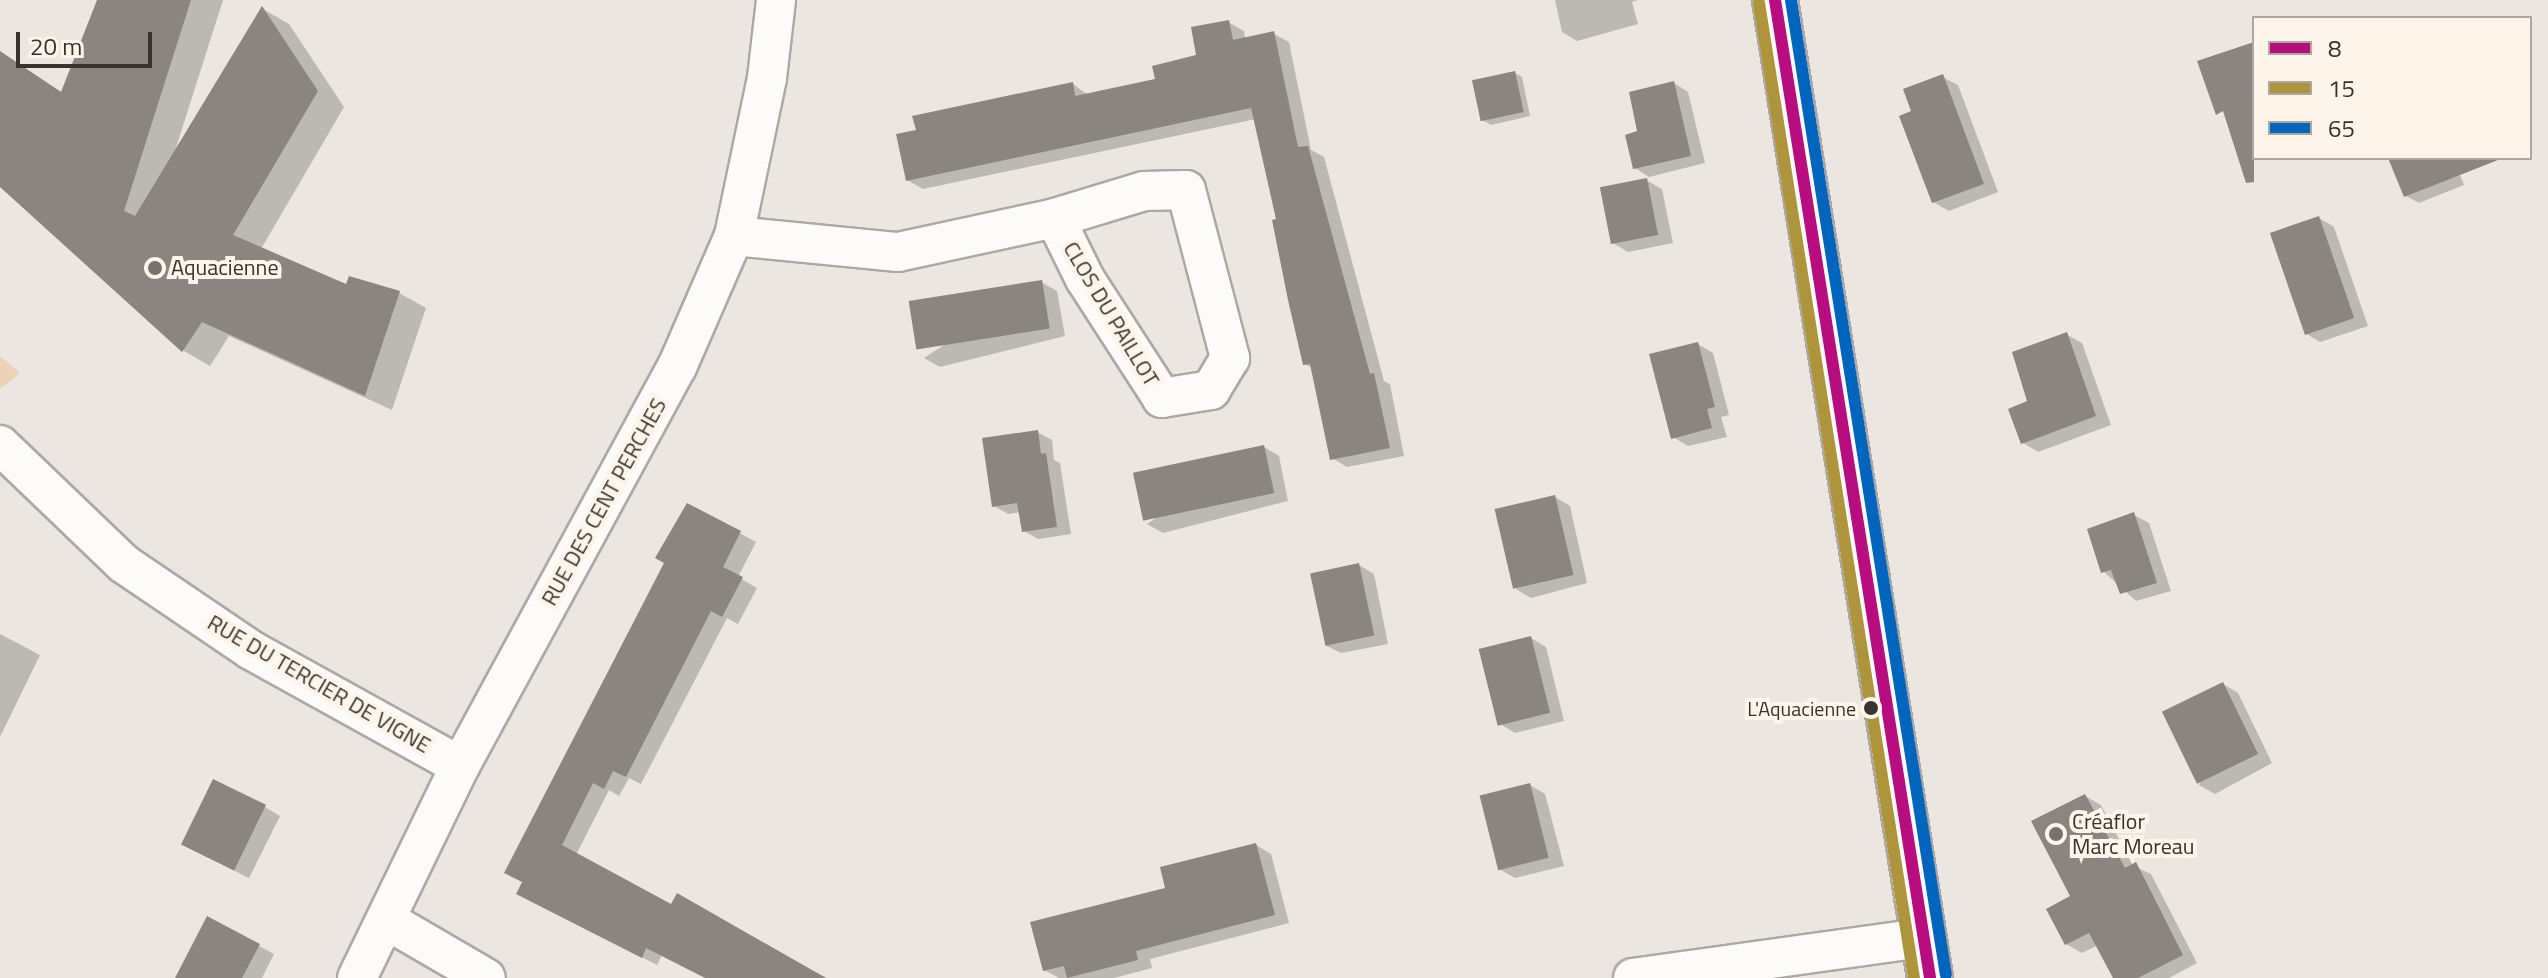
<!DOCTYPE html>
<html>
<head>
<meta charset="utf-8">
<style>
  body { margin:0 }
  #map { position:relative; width:2548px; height:978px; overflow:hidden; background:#ece6e0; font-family:"Titillium Web",sans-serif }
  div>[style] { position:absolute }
  .green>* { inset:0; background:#edd3b6 }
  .shadow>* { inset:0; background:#0003 }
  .building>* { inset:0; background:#8a8580; transform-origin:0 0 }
  .roads { filter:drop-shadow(2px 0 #ada8a4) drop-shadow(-2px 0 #ada8a4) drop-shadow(0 2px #ada8a4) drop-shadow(0 -2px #ada8a4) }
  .minor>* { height:38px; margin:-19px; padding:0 19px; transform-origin:19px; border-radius:19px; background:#fcfbfa }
  .secondary>* { height:44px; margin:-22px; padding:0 22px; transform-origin:22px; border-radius:22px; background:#fcfbfa }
  .bus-1>* { height:12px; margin:-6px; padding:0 6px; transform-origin:6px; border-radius:6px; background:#b80d7f }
  .bus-2>* { height:12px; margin:-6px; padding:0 6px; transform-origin:6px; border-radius:6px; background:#ae943b }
  .bus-3>* { height:12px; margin:-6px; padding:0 6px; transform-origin:6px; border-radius:6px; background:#0065bd }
  .dots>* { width:22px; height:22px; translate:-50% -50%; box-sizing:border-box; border:4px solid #fef5ea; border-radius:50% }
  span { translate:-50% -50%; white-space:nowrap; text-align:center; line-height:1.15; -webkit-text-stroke:8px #fef5ea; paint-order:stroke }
  .bus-label { font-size:20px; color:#38332e }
  .right { translate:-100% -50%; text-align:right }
  .poi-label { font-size:22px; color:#38332e }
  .left { translate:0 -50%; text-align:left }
  .street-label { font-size:22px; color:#38332e }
  .legend { position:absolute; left:2252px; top:16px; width:280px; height:144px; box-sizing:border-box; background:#fef5ea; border:2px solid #afa79f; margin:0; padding:10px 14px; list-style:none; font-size:24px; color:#38332e }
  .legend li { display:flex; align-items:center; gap:16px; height:40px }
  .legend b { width:40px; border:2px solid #afa79f }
  .scale { position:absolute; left:16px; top:32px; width:136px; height:36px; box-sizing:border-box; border:4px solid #38332e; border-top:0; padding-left:10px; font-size:24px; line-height:28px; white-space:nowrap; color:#38332e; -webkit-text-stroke:6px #fef5ea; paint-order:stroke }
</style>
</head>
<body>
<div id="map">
  <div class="green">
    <i style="clip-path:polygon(0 356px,20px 373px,0 389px)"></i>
  </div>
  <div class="shadow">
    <i style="clip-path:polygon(99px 0,223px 0,175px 151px,263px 9px,289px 24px,344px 107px,261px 249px,348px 287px,399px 293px,426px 308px,392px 410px,229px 336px,210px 366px,184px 351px,0 184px,0 54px,63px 93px)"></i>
    <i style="clip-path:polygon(1555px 0,1638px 0,1632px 2px,1638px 24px,1577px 41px,1562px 32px)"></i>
    <i style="clip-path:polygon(1228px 22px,1244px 31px,1245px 39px,1274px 34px,1289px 42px,1311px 150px,1324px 157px,1384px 381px,1390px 384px,1404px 456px,1347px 467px,1332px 458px,1314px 369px,1305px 364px,1256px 119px,923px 189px,907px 180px,1073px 84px,1088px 95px,1157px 80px,1199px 56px)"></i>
    <i style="clip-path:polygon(1515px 73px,1522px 77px,1530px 116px,1491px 125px,1484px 121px)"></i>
    <i style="clip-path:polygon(1942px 77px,1958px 85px,1998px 192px,1949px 211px,1933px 202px,1913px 112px)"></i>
    <i style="clip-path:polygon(1674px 83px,1688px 92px,1705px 163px,1649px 177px,1635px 168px,1640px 133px)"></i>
    <i style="clip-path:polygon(2392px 158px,2453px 158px,2464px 185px,2419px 203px,2406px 196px)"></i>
    <i style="clip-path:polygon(1646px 180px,1662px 189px,1673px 243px,1628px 252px,1613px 243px)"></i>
    <i style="clip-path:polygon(2319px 218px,2334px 227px,2368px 326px,2320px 342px,2305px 333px)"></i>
    <i style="clip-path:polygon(1041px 282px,1057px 291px,1065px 336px,940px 367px,924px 358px)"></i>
    <i style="clip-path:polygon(2066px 334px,2082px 343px,2111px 425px,2038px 452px,2023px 443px,2030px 402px)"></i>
    <i style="clip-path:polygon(1698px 344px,1713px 353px,1729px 415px,1721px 417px,1727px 437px,1688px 446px,1673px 437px)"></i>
    <i style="clip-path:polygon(1037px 432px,1052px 440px,1054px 460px,1060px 463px,1071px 534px,1038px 539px,1024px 531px,1021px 512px,1008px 514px,994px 506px)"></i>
    <i style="clip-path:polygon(1264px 447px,1279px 456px,1288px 501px,1163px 533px,1147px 524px)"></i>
    <i style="clip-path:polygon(1555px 497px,1570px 506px,1587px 583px,1531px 598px,1516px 589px)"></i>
    <i style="clip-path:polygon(688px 505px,756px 542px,738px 577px,757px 588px,738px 624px,727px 618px,641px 784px,629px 778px,619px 796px,609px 790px,576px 855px,672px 907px,731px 929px,827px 978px,707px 978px,662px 955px,657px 965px,533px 902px)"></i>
    <i style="clip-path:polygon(2134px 515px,2149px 523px,2171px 591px,2136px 601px,2103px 571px)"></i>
    <i style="clip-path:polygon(1359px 565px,1374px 574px,1388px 644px,1341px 653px,1325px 645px)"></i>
    <i style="clip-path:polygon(0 634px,40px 655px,0 737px)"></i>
    <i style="clip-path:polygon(1531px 638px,1546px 647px,1564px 721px,1515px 733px,1500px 724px)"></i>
    <i style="clip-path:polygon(2223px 684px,2238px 693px,2272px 763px,2215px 794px,2199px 785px)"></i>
    <i style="clip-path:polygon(1530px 785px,1545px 794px,1564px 866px,1515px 878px,1499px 869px)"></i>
    <i style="clip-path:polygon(2085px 796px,2101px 805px,2133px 866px,2151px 874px,2197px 963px,2169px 978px,2115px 978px,2098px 945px,2082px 953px,2066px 944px)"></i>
    <i style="clip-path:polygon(265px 807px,280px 816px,249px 878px,199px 853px)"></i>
    <i style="clip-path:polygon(1256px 845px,1271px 854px,1289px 923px,1150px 959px,1152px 968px,1114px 978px,1059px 978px,1044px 970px,1167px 889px)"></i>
    <i style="clip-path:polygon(259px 946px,274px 954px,262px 978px,177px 978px)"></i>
  </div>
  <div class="building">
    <i style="clip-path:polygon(97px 0,191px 0,124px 211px,135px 216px,262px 6px,318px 91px,233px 235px,346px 284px,349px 276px,400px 291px,365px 396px,202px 322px,182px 352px,0 187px,0 51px,61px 92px)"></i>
    <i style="clip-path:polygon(1229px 20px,1233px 40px,1274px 31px,1298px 147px,1308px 146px,1370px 374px,1374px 373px,1390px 448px,1330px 460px,1310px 364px,1303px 365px,1288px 300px,1272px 220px,1276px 219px,1251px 108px,906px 181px,896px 134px,916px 130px,912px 116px,1073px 82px,1075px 96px,1155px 79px,1152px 66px,1196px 55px,1191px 27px)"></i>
    <i style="clip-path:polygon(2254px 42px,2254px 182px,2246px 183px,2223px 111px,2216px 115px,2197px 61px)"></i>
    <i style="left:1515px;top:71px;width:42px;height:44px;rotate:78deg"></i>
    <i style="clip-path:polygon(1943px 74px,1984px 184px,1932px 203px,1899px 116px,1911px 111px,1903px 89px)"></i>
    <i style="clip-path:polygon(1674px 81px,1691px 156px,1633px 169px,1625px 135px,1637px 131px,1629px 92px)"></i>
    <i style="clip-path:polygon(2388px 158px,2498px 158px,2498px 160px,2404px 197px)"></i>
    <i style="left:1647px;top:178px;width:58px;height:48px;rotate:79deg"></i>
    <i style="left:2319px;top:216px;width:108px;height:52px;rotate:71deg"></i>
    <i style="left:1042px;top:280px;width:49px;height:135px;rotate:81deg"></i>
    <i style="clip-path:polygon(2067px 332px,2096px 416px,2021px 444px,2008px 409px,2027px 401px,2012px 352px)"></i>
    <i style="clip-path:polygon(1698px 342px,1715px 407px,1707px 409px,1712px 428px,1671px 439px,1649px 354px)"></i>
    <i style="clip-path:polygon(1038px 430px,1041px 454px,1046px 453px,1057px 527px,1022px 532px,1017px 503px,992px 507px,982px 438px)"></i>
    <i style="left:1264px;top:445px;width:49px;height:134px;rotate:78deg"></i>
    <i style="left:1555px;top:495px;width:82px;height:62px;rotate:77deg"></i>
    <i style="clip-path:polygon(687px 503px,741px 531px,723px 567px,743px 577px,722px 617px,711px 611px,626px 777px,613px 771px,604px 789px,593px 783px,562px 845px,671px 904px,677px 893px,826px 978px,705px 978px,646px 948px,642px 958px,516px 894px,522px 882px,504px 873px,664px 563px,655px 558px)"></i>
    <i style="clip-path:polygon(2134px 512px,2157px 583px,2120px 594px,2111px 570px,2101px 573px,2087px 529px)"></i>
    <i style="left:1359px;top:563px;width:74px;height:50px;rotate:78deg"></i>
    <i style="left:1531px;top:636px;width:79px;height:54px;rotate:76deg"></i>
    <i style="left:2223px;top:682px;width:80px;height:68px;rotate:64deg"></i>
    <i style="left:213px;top:779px;width:59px;height:73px;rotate:26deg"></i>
    <i style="left:1530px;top:783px;width:77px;height:52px;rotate:76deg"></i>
    <i style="clip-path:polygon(2085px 794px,2125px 868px,2136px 862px,2183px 955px,2138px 978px,2113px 978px,2089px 933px,2065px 945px,2046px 909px,2070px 896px,2031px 821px)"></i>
    <i style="clip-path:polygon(1256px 843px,1275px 915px,1136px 951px,1138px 960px,1067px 978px,1064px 966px,1043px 971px,1030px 922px,1165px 888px,1160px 867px)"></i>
    <i style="clip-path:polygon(207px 916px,260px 944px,242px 978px,175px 978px)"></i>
  </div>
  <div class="roads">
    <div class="minor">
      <i style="left:734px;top:236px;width:165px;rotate:5.6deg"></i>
      <i style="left:898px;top:252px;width:161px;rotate:-12.2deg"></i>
      <i style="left:1055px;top:218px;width:93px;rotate:-16.9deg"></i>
      <i style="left:1144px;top:191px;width:42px;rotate:-1.4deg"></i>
      <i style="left:1186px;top:190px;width:174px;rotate:75.3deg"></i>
      <i style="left:1230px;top:358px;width:37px;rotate:121deg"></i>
      <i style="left:1211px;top:390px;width:50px;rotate:170.7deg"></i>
      <i style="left:1162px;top:398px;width:142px;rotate:-122.9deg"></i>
      <i style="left:1085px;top:279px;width:68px;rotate:-116.2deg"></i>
      <i style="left:0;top:445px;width:172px;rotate:43.8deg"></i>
      <i style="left:124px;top:564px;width:153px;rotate:34.1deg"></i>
      <i style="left:251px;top:650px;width:239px;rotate:29deg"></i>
      <i style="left:388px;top:921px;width:113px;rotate:30.2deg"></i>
      <i style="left:357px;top:978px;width:236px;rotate:-64.1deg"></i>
      <i style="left:460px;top:766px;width:454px;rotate:-61.5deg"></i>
      <i style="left:677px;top:367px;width:143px;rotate:-66.5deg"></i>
      <i style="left:734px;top:236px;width:161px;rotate:-78.2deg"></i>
      <i style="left:767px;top:78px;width:79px;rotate:-83.4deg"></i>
      <i style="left:1633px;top:978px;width:293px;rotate:-7.9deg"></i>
    </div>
    <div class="secondary">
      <i style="left:1775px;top:0;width:990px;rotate:80.99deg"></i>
    </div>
  </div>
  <div class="bus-1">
    <i style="left:1775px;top:0;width:990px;rotate:80.99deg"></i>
  </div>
  <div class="bus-2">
    <i style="left:1759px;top:3px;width:987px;rotate:80.97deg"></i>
  </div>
  <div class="bus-3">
    <i style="left:1791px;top:0;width:987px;rotate:80.97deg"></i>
  </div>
  <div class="dots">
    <i style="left:155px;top:268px;background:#77726c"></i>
    <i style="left:1871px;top:708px;background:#38332e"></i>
    <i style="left:2056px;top:834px;background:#77726c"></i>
  </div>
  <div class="bus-label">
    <span class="right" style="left:1856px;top:708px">L'Aquacienne</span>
  </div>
  <div class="poi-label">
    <span class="left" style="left:171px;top:268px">Aquacienne</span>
    <span class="left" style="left:2072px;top:834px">Créaflor<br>Marc Moreau</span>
  </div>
  <div class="street-label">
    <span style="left:1111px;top:314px;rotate:59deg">CLOS DU PAILLOT</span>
    <span style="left:604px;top:502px;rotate:-61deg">RUE DES CENT PERCHES</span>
    <span style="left:319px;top:684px;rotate:30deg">RUE DU TERCIER DE VIGNE</span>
  </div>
  <ul class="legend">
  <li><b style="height:10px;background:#b80d7f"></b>8</li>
  <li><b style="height:10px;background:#ae943b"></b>15</li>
  <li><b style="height:10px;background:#0065bd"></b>65</li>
  </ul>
  <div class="scale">20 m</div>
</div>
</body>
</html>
